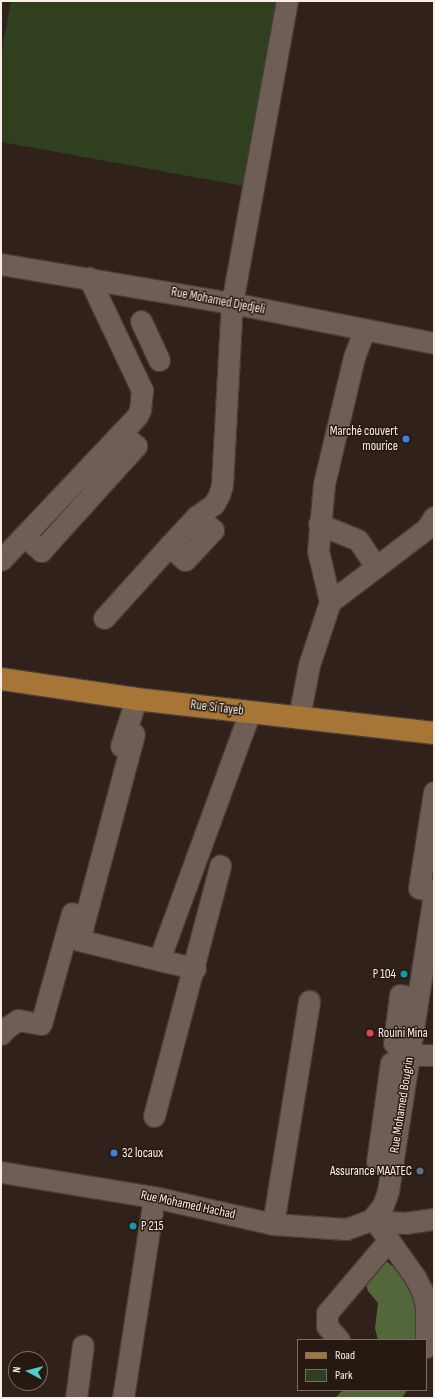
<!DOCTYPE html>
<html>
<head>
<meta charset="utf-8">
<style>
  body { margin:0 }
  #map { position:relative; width:435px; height:1399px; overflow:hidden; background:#30221a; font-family:"Sofia Sans Condensed",sans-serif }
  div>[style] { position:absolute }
  .green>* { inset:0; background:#303f1d }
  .forest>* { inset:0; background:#53683a }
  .roads { filter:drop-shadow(1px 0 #493d37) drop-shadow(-1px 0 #493d37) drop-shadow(0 1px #493d37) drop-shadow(0 -1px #493d37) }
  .minor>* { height:21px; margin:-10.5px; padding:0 10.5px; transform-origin:10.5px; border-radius:10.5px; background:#6f5e55 }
  .major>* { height:22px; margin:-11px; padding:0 11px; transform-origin:11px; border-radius:11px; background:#a77637 }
  .dots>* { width:11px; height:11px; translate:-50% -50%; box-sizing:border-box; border:2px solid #261911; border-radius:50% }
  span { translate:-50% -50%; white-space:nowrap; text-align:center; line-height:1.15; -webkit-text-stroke:3px #261911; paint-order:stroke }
  .street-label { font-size:13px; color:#f8eee8 }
  .poi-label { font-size:13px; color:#f8eee8 }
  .right { translate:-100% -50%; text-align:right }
  .left { translate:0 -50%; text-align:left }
  .frame { position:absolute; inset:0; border:2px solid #f8eee8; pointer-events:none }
  .legend { position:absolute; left:297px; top:1339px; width:130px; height:52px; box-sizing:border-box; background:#261911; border:1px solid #7a6e67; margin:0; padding:5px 7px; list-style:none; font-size:12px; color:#f8eee8 }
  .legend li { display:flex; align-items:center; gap:8px; height:20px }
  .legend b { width:20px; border:1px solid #7a6e67 }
  .north { position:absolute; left:8px; top:1351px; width:40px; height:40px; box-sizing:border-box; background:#261911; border:1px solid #7a6e67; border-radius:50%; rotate:277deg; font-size:11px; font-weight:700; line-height:16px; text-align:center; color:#f8eee8 }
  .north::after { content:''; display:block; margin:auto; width:14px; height:18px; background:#52cdcc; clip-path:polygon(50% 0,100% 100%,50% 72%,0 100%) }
</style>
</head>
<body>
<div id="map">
  <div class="green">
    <i style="clip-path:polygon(11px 1px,277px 1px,243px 186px,1px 142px,1px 55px)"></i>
  </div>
  <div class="forest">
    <i style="clip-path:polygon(383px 1259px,399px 1271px,419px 1310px,422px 1340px,378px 1340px,375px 1328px,378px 1303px,368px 1291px,365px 1282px)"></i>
    <i style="clip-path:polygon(343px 1390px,407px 1390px,402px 1398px,335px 1398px)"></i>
  </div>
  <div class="roads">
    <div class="minor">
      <i style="left:1px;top:264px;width:234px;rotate:9.6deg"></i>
      <i style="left:232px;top:303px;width:206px;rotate:11.2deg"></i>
      <i style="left:141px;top:321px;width:43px;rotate:65.2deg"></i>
      <i style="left:319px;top:524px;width:42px;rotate:22.3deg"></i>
      <i style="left:358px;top:540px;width:32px;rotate:56deg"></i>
      <i style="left:24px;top:536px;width:23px;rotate:41deg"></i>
      <i style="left:41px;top:551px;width:142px;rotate:-47.9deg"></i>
      <i style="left:136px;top:446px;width:20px;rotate:-139deg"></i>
      <i style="left:169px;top:546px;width:21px;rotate:41deg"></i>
      <i style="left:185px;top:560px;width:41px;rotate:-47deg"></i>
      <i style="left:213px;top:530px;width:21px;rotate:-139deg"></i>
      <i style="left:1px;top:560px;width:198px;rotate:-46.6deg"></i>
      <i style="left:137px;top:416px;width:7px;rotate:-63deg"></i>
      <i style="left:140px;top:410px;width:20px;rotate:-84deg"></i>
      <i style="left:142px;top:390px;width:124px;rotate:-115.3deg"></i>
      <i style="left:330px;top:602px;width:122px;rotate:-37.3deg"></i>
      <i style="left:427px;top:528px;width:13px;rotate:-58deg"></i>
      <i style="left:104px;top:618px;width:97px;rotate:-47.9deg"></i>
      <i style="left:169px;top:546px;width:41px;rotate:-47deg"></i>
      <i style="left:197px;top:516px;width:21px;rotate:-35deg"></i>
      <i style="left:214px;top:504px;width:10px;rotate:-61deg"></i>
      <i style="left:219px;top:495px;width:10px;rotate:-73deg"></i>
      <i style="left:222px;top:485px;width:182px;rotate:-86.9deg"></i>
      <i style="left:232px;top:303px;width:307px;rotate:-79.7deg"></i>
      <i style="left:299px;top:717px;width:53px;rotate:-79.1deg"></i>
      <i style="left:309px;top:665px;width:66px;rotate:-71.6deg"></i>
      <i style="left:330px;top:602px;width:52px;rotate:-103.2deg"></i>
      <i style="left:318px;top:551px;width:67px;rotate:-84.9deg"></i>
      <i style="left:324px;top:484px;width:130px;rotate:-76.7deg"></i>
      <i style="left:354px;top:357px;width:28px;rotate:-69deg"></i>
      <i style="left:134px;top:734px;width:213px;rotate:104.9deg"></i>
      <i style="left:79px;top:940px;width:82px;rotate:14deg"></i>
      <i style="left:159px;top:960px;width:264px;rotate:-69.9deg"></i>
      <i style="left:121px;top:746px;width:49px;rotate:-72.3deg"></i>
      <i style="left:434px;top:792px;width:97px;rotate:98.9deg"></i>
      <i style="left:419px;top:888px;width:15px;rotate:8deg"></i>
      <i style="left:159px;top:960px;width:37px;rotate:13deg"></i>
      <i style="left:1px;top:1034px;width:8px;rotate:-50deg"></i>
      <i style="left:6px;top:1028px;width:14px;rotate:-34deg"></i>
      <i style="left:18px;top:1020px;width:23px;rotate:10deg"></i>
      <i style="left:41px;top:1024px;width:115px;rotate:-74.4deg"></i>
      <i style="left:411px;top:1045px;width:17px;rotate:-173deg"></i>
      <i style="left:394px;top:1043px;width:48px;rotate:-82.9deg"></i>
      <i style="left:400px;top:995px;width:18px;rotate:9deg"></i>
      <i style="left:409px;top:1055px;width:25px"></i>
      <i style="left:154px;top:1116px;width:259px;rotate:-75.2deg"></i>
      <i style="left:393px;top:1164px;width:16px;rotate:-173deg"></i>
      <i style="left:377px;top:1162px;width:100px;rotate:-82deg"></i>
      <i style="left:391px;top:1063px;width:17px;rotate:7deg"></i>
      <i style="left:1px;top:1172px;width:155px;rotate:9.3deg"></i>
      <i style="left:154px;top:1197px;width:122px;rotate:12.8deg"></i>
      <i style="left:273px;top:1224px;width:73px;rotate:3.9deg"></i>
      <i style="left:346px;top:1229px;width:27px;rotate:-20deg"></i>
      <i style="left:371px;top:1220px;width:19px;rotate:-51deg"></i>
      <i style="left:383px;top:1205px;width:15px;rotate:-70deg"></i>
      <i style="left:388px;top:1191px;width:302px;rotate:-81.2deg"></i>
      <i style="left:373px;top:1218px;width:72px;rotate:54.6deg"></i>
      <i style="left:415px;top:1277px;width:16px;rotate:63deg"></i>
      <i style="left:422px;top:1291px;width:16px;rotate:75deg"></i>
      <i style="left:426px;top:1306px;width:41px;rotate:90deg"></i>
      <i style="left:376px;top:1221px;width:29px;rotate:4deg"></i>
      <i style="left:405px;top:1223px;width:29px;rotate:-8deg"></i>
      <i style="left:273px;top:1224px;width:226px;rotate:-80.8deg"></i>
      <i style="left:339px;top:1340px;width:18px;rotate:-131deg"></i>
      <i style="left:327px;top:1326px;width:13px;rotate:-90deg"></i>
      <i style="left:327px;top:1313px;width:96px;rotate:-49.7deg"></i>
      <i style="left:76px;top:1398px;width:53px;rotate:-82.5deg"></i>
      <i style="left:123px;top:1398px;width:203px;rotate:-81.2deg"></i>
    </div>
    <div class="major">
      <i style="left:1px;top:679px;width:136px;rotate:8.4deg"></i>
      <i style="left:136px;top:699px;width:300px;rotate:6.5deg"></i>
    </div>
  </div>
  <div class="dots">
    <i style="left:406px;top:439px;background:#3f7fe0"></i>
    <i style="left:404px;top:974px;background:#0f9aa8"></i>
    <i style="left:370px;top:1033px;background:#e0444e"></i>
    <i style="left:114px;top:1153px;background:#3f7fe0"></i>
    <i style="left:420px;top:1171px;background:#5c6f8a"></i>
    <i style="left:133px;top:1226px;background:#0f9aa8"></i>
  </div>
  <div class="street-label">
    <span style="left:218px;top:301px;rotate:11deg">Rue Mohamed Djedjeli</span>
    <span style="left:217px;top:708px;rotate:7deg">Rue Si Tayeb</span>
    <span style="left:402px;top:1105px;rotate:-81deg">Rue Mohamed Bougrin</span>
    <span style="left:188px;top:1205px;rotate:12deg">Rue Mohamed Hachad</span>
  </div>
  <div class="poi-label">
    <span class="right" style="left:398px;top:439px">Marché couvert<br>mourice</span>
    <span class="right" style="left:396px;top:974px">P 104</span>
    <span class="left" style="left:378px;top:1033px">Rouini Mina</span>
    <span class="left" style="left:122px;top:1153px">32 locaux</span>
    <span class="right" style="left:412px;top:1171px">Assurance MAATEC</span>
    <span class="left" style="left:141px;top:1226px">P 215</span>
  </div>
  <div class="frame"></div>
  <ul class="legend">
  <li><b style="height:5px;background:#a77637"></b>Road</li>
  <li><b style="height:11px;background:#303f1d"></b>Park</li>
  </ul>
  <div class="north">N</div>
</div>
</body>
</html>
